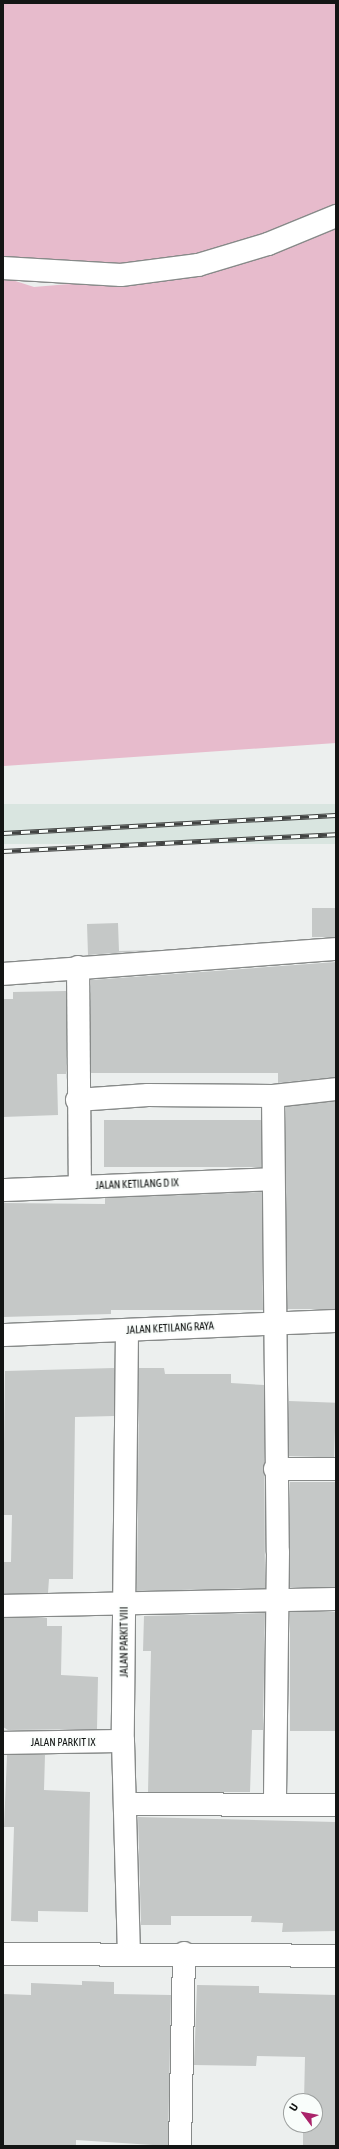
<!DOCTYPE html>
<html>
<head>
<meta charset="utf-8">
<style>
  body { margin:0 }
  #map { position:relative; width:339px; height:2149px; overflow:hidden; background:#ecefee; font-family:"Asap Condensed",sans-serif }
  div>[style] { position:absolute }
  .built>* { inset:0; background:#d9e5e0; transform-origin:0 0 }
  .green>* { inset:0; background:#e7bbcc }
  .building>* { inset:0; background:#c5c8c7; transform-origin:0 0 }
  .roads { filter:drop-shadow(1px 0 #878a89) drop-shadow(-1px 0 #878a89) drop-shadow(0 1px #878a89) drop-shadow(0 -1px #878a89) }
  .street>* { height:22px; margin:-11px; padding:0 11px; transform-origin:11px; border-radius:11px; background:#fff }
  .secondary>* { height:22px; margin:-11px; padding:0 11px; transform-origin:11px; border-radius:11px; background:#fff }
  .rail>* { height:4.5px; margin-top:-2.25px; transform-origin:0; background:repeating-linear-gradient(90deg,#f9fdfb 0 9px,#424443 0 18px); box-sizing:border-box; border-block:1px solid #424443 }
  span { translate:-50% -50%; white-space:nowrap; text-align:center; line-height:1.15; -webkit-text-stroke:3.5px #f9fdfb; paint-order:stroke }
  .street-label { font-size:11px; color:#131514 }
  .frame { position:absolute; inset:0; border:4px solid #131514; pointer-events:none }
  .north { position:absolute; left:283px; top:2093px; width:40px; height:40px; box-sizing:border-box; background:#f9fdfb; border:1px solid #9da09f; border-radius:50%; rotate:302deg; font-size:11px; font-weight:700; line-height:16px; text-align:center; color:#131514 }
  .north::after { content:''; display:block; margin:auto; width:14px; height:18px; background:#aa236a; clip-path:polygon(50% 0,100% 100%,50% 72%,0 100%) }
</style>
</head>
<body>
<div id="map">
  <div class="built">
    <i style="left:336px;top:804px;width:40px;height:333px;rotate:90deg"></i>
  </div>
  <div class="green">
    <i style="clip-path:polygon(3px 3px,336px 3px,336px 211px,264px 241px,122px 270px,3px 264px)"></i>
    <i style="clip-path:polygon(336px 223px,336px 743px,4px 766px,3px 277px,34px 287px,69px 284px)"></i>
  </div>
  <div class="building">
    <i style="left:336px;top:908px;width:29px;height:24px;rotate:90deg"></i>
    <i style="clip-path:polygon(118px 923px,119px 951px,157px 950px,88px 955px,87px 924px)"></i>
    <i style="clip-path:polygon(336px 962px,336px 1077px,278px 1083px,278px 1073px,91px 1073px,91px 980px)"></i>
    <i style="clip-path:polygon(66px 991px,66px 1074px,57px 1074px,58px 1115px,3px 1117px,3px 999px,13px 999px,13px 992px)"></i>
    <i style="left:336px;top:1102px;width:207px;height:50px;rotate:90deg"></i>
    <i style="left:261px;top:1120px;width:47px;height:157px;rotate:90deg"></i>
    <i style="clip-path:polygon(262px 1192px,263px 1310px,111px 1310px,111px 1314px,3px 1317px,3px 1203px,105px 1204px,105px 1198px)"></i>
    <i style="clip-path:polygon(114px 1368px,114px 1416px,75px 1417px,73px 1579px,49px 1579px,48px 1593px,3px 1594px,3px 1562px,11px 1562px,12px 1515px,3px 1515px,5px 1371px)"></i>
    <i style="clip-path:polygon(139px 1368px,164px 1368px,165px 1374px,231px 1374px,231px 1383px,264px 1385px,265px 1588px,137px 1591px)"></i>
    <i style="left:289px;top:1401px;width:47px;height:55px;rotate:2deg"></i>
    <i style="left:290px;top:1482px;width:46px;height:105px"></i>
    <i style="left:290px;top:1612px;width:46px;height:119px"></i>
    <i style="clip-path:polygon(265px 1613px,263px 1730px,252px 1730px,250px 1792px,148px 1792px,151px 1651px,143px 1651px,144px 1616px)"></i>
    <i style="clip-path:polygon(4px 1618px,47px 1618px,47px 1626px,62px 1626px,61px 1675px,98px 1677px,97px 1729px,8px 1730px,3px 1727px)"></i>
    <i style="clip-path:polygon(7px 1755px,45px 1755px,44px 1790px,90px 1792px,88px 1912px,38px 1911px,38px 1922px,11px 1921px,14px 1827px,4px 1827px)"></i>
    <i style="clip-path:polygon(138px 1817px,336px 1822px,336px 1931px,282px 1932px,283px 1923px,251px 1922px,252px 1916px,171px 1916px,171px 1925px,141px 1925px)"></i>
    <i style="clip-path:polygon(82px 1981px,114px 1982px,114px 1994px,171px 1995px,168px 2146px,76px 2140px,76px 2146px,3px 2146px,3px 1994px,31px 1995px,31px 1983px,82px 1985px)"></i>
    <i style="clip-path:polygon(197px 1985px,259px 1986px,259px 1993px,336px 1995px,336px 2146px,303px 2146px,303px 2125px,315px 2125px,315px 2101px,304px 2101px,305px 2057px,257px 2056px,256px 2066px,194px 2065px)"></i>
  </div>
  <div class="roads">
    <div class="street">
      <i style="left:3px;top:268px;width:118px;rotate:3.4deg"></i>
      <i style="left:121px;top:275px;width:78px;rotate:-7.4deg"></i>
      <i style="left:198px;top:265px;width:73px;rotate:-16.7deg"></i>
      <i style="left:268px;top:244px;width:74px;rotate:-22.4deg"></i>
      <i style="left:78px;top:967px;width:219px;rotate:89.5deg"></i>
      <i style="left:3px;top:974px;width:334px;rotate:-4.3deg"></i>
      <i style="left:273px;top:1096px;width:63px;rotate:-6.3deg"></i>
      <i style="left:77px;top:1100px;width:71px;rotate:-4deg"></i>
      <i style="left:148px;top:1095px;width:125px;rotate:0.5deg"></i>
      <i style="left:273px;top:1096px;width:456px;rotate:89.4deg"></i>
      <i style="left:278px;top:1552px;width:250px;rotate:90.7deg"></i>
      <i style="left:3px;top:1190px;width:269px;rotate:-2.3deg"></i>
      <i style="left:127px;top:1330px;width:411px;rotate:90.6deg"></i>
      <i style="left:123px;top:1741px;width:213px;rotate:88.4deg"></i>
      <i style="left:3px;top:1335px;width:333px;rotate:-2.4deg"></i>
      <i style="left:275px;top:1469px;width:61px"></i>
      <i style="left:3px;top:1606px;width:333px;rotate:-1.2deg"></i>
      <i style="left:3px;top:1743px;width:120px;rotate:-1deg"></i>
      <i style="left:126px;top:1804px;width:210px;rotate:0.3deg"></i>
      <i style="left:180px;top:2146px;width:193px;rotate:-88.8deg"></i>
    </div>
    <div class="secondary">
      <i style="left:3px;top:1954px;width:333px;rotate:0.3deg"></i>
    </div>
  </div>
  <div class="rail">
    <i style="left:3px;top:833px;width:333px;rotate:-3.1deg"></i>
    <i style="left:3px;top:851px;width:333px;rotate:-2.9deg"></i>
  </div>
  <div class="street-label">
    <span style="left:137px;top:1184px;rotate:-2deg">JALAN KETILANG D IX</span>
    <span style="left:170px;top:1328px;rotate:-3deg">JALAN KETILANG RAYA</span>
    <span style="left:124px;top:1642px;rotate:-90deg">JALAN PARKIT VIII</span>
    <span style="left:63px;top:1742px">JALAN PARKIT IX</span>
  </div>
  <div class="frame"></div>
  <div class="north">U</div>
</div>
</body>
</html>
